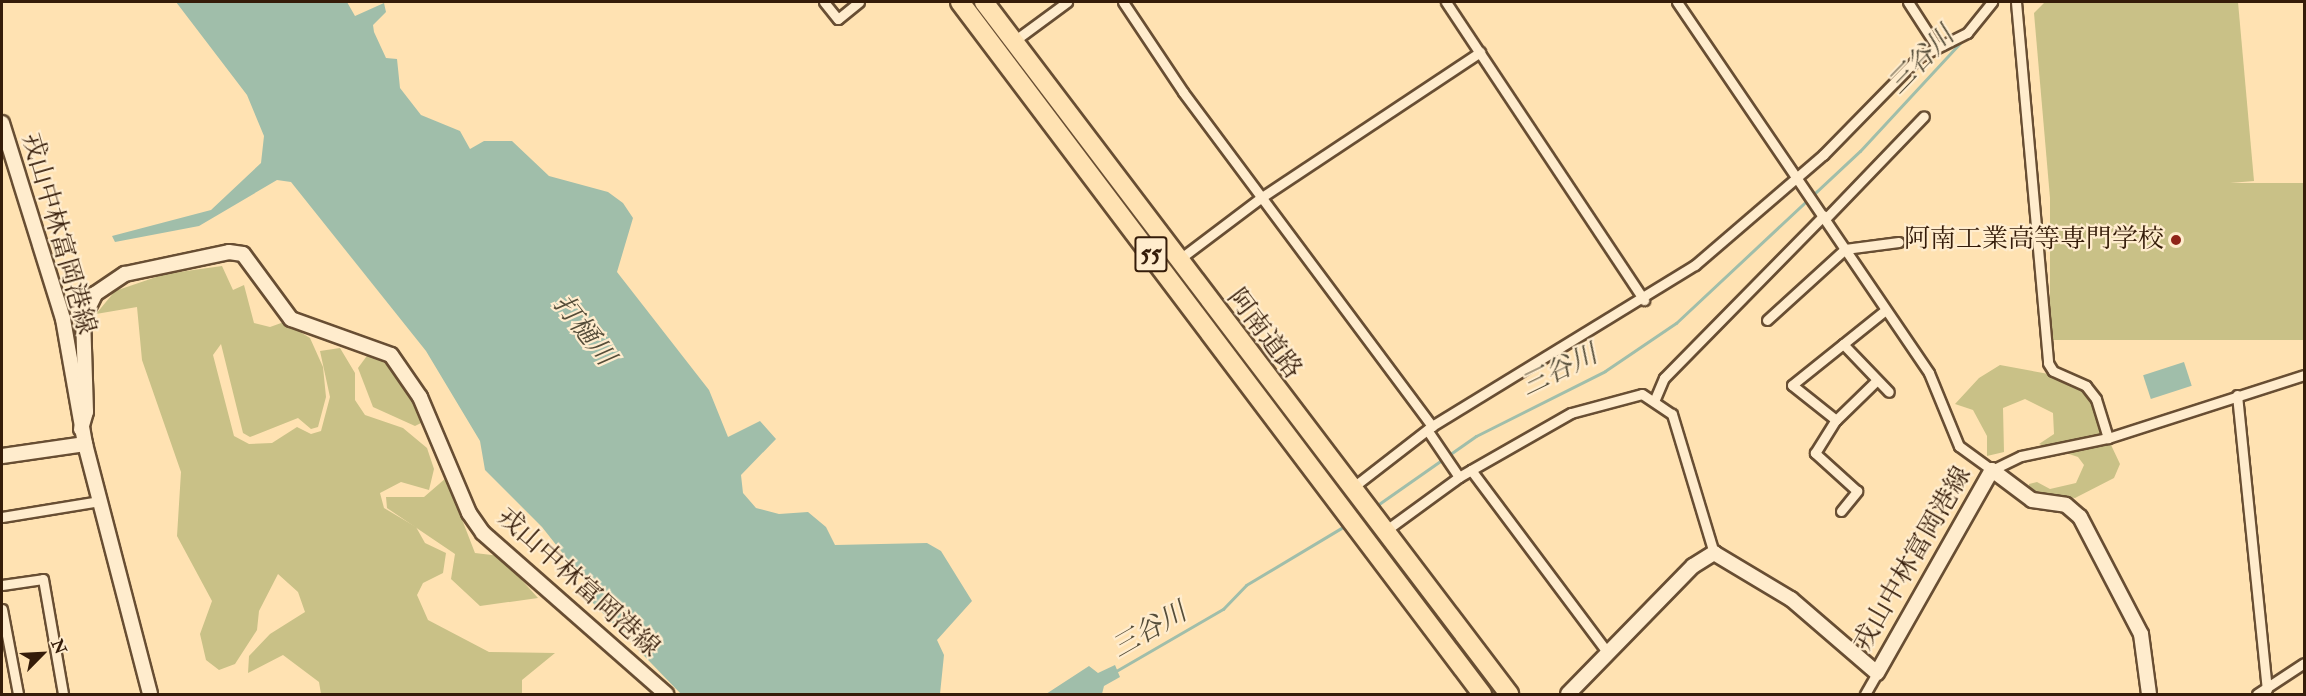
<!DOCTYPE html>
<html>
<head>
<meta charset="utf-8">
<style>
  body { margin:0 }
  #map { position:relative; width:2306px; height:696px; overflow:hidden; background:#ffe2b2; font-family:"IM FELL Double Pica","Noto Serif JP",serif }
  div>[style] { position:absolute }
  .green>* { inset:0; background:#c9c187; transform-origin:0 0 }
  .water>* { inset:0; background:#a0beaa; transform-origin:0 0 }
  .stream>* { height:3px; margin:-1.5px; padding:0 1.5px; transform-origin:1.5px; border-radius:1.5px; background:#a0beaa }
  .roads { filter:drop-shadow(2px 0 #684e33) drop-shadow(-2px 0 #684e33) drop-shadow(0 2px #684e33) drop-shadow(0 -2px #684e33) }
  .street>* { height:9px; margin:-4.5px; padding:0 4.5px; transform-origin:4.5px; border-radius:4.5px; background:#ffeccd }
  .secondary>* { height:14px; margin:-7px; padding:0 7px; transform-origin:7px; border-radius:7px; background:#ffeccd }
  .highway>* { height:18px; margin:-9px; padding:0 9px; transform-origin:9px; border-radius:9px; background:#ffe2b2 }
  .dots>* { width:16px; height:16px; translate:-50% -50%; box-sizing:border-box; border:3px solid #ffeccd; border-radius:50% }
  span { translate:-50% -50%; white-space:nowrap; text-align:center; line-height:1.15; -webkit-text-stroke:4.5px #ffeccd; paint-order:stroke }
  .shield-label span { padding:2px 4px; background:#ffeccd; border:2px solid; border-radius:4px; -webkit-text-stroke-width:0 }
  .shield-label { font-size:24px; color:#351c09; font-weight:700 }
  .street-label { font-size:26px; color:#351c09 }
  .poi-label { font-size:26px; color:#351c09 }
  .right { translate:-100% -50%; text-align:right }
  .water-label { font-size:27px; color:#554d39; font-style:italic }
  .frame { position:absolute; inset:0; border:3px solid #351c09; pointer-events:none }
  .north { position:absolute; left:12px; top:624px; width:60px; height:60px; -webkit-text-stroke:4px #ffeccd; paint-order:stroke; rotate:66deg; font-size:16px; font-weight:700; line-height:24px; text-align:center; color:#351c09 }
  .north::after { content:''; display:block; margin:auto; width:21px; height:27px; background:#351c09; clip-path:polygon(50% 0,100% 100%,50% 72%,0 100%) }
</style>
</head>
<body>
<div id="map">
  <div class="green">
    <i style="clip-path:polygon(2045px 2px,2238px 2px,2254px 181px,2050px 198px,2034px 13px)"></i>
    <i style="left:2304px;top:183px;width:157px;height:254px;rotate:90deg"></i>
    <i style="clip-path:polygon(222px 266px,233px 290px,244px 285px,254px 323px,270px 327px,284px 322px,310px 338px,323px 367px,326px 397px,318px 427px,311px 429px,298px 418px,250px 437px,243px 433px,221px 344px,213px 355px,234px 436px,249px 444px,272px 443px,297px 427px,311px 434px,321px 431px,330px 397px,320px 351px,340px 348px,355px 373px,355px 400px,365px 415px,403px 428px,427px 448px,434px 469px,429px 490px,401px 482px,380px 493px,384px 508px,416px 527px,425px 543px,446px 553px,443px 573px,423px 583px,417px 595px,428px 620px,489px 652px,555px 653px,522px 680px,522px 694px,321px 694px,319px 682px,283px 655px,248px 673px,249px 656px,270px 634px,305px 612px,298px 592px,278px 574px,259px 611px,257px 630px,235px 664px,219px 670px,206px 660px,200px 634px,212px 601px,177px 536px,181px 472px,142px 360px,137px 307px,96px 314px,115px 291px,165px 274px)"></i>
    <i style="clip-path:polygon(369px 353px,394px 369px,423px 422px,415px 426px,373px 407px,358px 368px)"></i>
    <i style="clip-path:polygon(2000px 365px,2054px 375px,2087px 394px,2120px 464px,2114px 478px,2075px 498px,2029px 490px,2029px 484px,2037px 482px,2050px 489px,2076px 483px,2084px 465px,2078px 457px,2039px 444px,2054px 434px,2053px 413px,2025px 399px,2003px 408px,2004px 452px,1987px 456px,1987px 436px,1973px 410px,1955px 404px,1979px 378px)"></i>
    <i style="clip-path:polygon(446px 478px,475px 553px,500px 556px,538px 598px,480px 606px,451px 579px,455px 554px,387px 508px,386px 497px,424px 497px)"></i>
  </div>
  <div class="water">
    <i style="clip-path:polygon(176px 2px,347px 2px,355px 16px,384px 3px,386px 12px,373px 25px,374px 32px,386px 58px,397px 59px,400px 88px,421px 115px,460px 131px,470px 149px,484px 141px,512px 141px,549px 176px,608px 192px,623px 203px,633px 218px,617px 272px,709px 390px,728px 437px,760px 421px,776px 439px,741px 475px,743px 493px,756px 508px,779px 514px,808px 512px,826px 527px,835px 545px,927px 543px,941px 551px,972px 601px,937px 640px,944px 655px,940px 694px,681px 694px,592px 602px,587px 584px,542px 527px,485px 470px,480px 441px,426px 351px,291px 182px,277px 180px,199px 226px,115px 242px,112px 236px,211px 210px,261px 163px,264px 136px,247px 95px)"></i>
    <i style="left:2184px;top:362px;width:25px;height:43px;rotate:72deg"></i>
    <i style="clip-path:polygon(1115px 665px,1120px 677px,1104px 686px,1102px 694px,1046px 694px,1089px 666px,1098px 673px)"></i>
  </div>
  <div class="stream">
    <i style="left:1376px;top:506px;width:122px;rotate:-35deg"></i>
    <i style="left:1476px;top:436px;width:144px;rotate:-26.7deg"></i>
    <i style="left:1605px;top:371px;width:86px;rotate:-34.1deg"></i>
    <i style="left:1676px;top:323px;width:252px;rotate:-43.1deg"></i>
    <i style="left:1860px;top:151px;width:203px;rotate:-47.2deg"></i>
    <i style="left:1116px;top:671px;width:124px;rotate:-30.1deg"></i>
    <i style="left:1223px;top:609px;width:33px;rotate:-46deg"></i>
    <i style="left:1246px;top:585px;width:119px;rotate:-30.9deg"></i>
  </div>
  <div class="roads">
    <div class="street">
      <i style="left:824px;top:2px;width:22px;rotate:51deg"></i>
      <i style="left:838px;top:19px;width:27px;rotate:-39deg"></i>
      <i style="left:1123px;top:2px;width:108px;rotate:56.3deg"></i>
      <i style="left:1183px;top:92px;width:417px;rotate:53.3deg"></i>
      <i style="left:1446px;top:2px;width:358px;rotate:56.4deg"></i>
      <i style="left:1677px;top:2px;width:448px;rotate:55.8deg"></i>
      <i style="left:1929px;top:373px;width:79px;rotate:67.7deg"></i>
      <i style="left:1959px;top:446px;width:41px;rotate:36deg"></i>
      <i style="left:1992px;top:470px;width:32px;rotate:-26deg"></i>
      <i style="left:2021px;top:456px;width:89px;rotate:-11.7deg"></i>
      <i style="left:2108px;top:438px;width:206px;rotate:-17.8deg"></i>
      <i style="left:1908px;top:2px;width:54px;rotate:57.2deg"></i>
      <i style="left:2016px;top:2px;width:362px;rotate:84.9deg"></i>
      <i style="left:2048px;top:363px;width:9px;rotate:58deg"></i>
      <i style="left:2053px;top:371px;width:36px;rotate:24deg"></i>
      <i style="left:2086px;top:386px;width:16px;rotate:52deg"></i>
      <i style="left:2096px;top:399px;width:41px;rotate:72.9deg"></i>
      <i style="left:1014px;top:41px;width:66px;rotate:-36.3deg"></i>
      <i style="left:1826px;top:218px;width:141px;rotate:-46.1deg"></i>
      <i style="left:1177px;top:261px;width:106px;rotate:-37deg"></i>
      <i style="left:1262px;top:197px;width:262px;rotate:-33.6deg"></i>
      <i style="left:1767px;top:320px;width:105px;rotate:-42.3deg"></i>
      <i style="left:1845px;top:249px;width:54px;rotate:-7.4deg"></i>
      <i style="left:1843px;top:344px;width:66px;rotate:46.2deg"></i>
      <i style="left:2237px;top:395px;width:296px;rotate:84.2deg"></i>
      <i style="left:1655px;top:399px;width:23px;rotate:-67deg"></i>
      <i style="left:1664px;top:378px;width:228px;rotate:-45.5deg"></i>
      <i style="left:1836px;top:420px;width:56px;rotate:-141.5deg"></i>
      <i style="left:1792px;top:385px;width:117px;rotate:-38.7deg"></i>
      <i style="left:1471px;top:470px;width:115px;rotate:-29.7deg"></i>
      <i style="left:1571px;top:413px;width:73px;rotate:-15deg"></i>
      <i style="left:1642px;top:394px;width:36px;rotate:34deg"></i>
      <i style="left:1672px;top:414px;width:145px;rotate:73.2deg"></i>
      <i style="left:1459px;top:477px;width:14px;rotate:-30deg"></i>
      <i style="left:1471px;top:470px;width:227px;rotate:53.2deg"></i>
      <i style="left:1352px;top:488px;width:101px;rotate:-37.8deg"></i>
      <i style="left:1432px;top:426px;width:308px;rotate:-31.5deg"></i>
      <i style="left:1695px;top:265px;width:169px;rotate:-40.7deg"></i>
      <i style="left:1823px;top:155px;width:137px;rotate:-45.6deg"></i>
      <i style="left:1919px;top:57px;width:54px;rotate:-26.6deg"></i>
      <i style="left:1967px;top:33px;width:40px;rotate:-51deg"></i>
      <i style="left:1841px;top:511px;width:26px;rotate:-51deg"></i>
      <i style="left:1857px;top:491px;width:57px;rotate:-137.9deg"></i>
      <i style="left:1815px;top:453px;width:39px;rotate:-58deg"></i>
      <i style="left:1836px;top:420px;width:57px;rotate:-44.3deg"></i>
      <i style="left:2px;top:517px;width:99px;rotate:-9.3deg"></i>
      <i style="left:1385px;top:531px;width:92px;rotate:-36.1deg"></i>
      <i style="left:1459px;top:477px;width:55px;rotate:-124deg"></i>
      <i style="left:2px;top:585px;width:41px;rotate:-8.3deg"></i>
      <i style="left:43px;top:579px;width:117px;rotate:80.1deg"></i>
      <i style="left:2px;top:609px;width:86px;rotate:79.3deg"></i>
      <i style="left:1865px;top:694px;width:24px;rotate:-60deg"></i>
      <i style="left:2257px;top:694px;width:56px;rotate:-33.4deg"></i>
    </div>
    <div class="secondary">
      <i style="left:2px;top:123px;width:205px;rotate:72.7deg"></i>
      <i style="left:63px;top:319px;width:127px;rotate:80deg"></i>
      <i style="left:85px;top:444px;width:258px;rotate:75.4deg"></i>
      <i style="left:81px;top:429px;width:18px;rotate:-74deg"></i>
      <i style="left:86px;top:412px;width:93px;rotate:-91.8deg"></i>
      <i style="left:83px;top:319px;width:28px;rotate:-64deg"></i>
      <i style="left:95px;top:294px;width:36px;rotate:-34deg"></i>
      <i style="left:125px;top:274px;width:106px;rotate:-11.9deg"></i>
      <i style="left:229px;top:252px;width:14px;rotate:8deg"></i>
      <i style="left:243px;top:254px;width:81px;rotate:53.6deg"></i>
      <i style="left:291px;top:319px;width:106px;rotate:19.8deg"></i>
      <i style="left:391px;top:355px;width:51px;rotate:55.4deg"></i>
      <i style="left:420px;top:397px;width:126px;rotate:67.1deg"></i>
      <i style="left:469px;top:513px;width:24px;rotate:55deg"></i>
      <i style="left:483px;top:533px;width:244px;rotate:41.3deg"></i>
      <i style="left:2px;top:456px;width:84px;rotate:-8.2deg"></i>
      <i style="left:1568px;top:694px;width:179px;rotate:-45.7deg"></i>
      <i style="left:1693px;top:566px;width:25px;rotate:-32deg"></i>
      <i style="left:1714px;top:553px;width:90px;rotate:30.9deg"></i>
      <i style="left:1791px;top:599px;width:113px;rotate:40.7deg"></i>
      <i style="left:1877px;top:673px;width:233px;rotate:-60.5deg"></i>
      <i style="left:1992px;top:470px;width:50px;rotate:36.9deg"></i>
      <i style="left:2032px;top:500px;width:34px;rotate:8deg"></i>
      <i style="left:2066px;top:505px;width:18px;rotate:41deg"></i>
      <i style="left:2080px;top:517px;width:132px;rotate:62.5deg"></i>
      <i style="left:2141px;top:634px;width:61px;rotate:82.4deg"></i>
    </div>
    <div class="highway">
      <i style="left:960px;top:2px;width:867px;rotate:52.97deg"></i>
      <i style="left:984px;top:2px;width:869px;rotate:52.81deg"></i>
    </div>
  </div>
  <div class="dots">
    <i style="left:2176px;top:240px;background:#8f2418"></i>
  </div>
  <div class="shield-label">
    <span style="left:1151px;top:254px">55</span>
  </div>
  <div class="street-label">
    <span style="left:58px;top:234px;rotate:74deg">戎山中林富岡港線</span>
    <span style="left:1264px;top:334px;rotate:53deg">阿南道路</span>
    <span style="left:1913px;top:559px;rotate:-60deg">戎山中林富岡港線</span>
    <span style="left:578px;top:583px;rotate:42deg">戎山中林富岡港線</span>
  </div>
  <div class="poi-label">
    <span class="right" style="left:2164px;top:240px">阿南工業高等専門学校</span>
  </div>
  <div class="water-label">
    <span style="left:1921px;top:60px;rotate:-46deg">三谷川</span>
    <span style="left:584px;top:330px;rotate:52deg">打樋川</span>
    <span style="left:1559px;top:370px;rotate:-26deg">三谷川</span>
    <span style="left:1149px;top:630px;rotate:-30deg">三谷川</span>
  </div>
  <div class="frame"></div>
  <div class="north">N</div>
</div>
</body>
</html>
